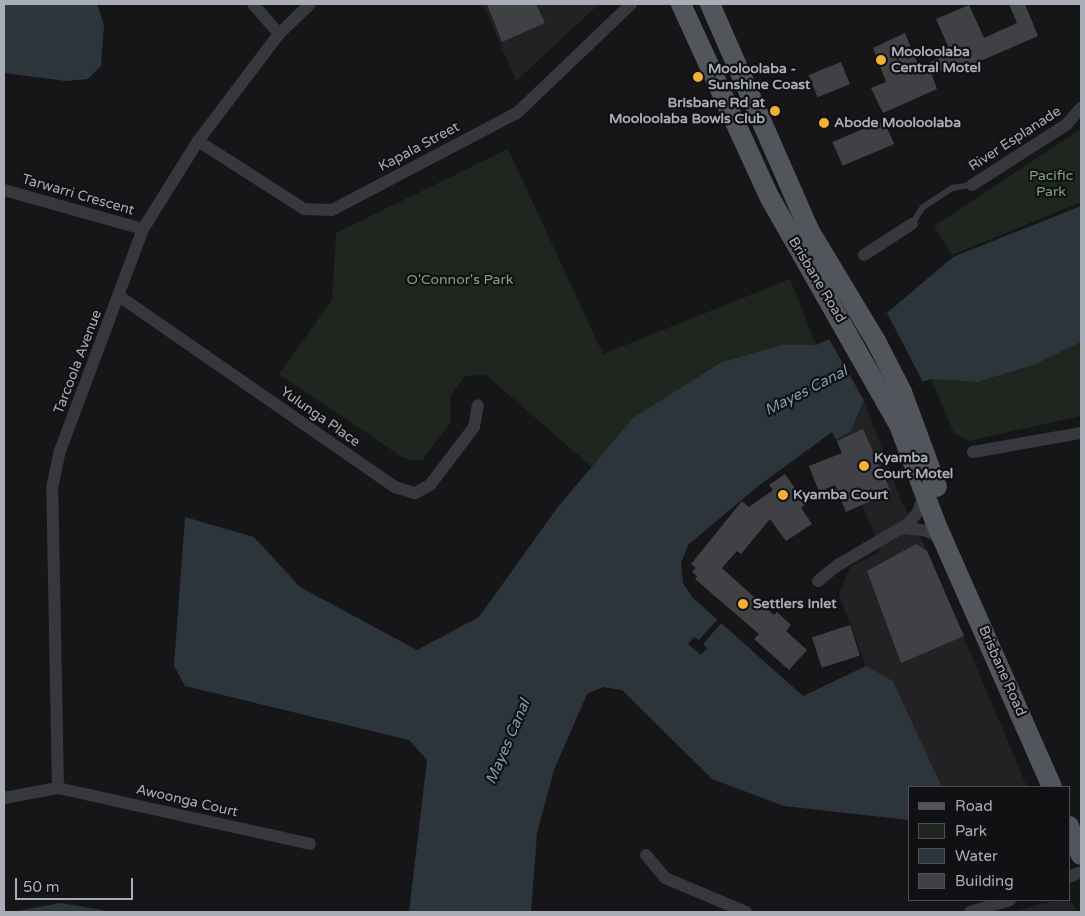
<!DOCTYPE html>
<html>
<head>
<meta charset="utf-8">
<style>
  body { margin:0 }
  #map { position:relative; width:1085px; height:916px; overflow:hidden; background:#161618; font-family:"Varela Round",sans-serif }
  div>[style] { position:absolute }
  .built>* { inset:0; background:#222225 }
  .green>* { inset:0; background:#1e261f }
  .water>* { inset:0; background:#2c353c }
  .pier>* { inset:0; background:#161618 }
  .building>* { inset:0; background:#404145; transform-origin:0 0 }
  .service>* { height:6px; margin:-3px; padding:0 3px; transform-origin:3px; border-radius:3px; background:#37383d }
  .minor>* { height:12px; margin:-6px; padding:0 6px; transform-origin:6px; border-radius:6px; background:#37383d }
  .primary>* { height:20px; margin:-10px; padding:0 10px; transform-origin:10px; border-radius:10px; background:#53555c }
  .dots>* { width:14px; height:14px; translate:-50% -50%; box-sizing:border-box; border:2px solid #111113; border-radius:50% }
  span { translate:-50% -50%; white-space:nowrap; text-align:center; line-height:1.15; -webkit-text-stroke:4.5px #111113; paint-order:stroke }
  .poi-label { font-size:14px; color:#a8adb8; font-weight:700 }
  .left { translate:0 -50%; text-align:left }
  .right { translate:-100% -50%; text-align:right }
  .street-label { font-size:14px; color:#a8adb8 }
  .park-label { font-size:14px; color:#7fa381 }
  .water-label { font-size:15px; color:#7f9bb3; font-style:italic }
  .frame { position:absolute; inset:0; border:5px solid #a8adb8; pointer-events:none }
  .legend { position:absolute; left:908px; top:786px; width:162px; height:115px; box-sizing:border-box; background:#111113; border:1px solid #4d4f55; margin:0; padding:6px 9px; list-style:none; font-size:15px; color:#a8adb8 }
  .legend li { display:flex; align-items:center; gap:10px; height:25px }
  .legend b { width:25px; border:1px solid #4d4f55 }
  .scale { position:absolute; left:15px; top:878px; width:118px; height:22px; box-sizing:border-box; border:2px solid #a8adb8; border-top:0; padding-left:6px; font-size:15px; line-height:18px; white-space:nowrap; color:#a8adb8; -webkit-text-stroke:4px #111113; paint-order:stroke }
</style>
</head>
<body>
<div id="map">
  <div class="built">
    <i style="clip-path:polygon(483px 4px,599px 4px,516px 81px)"></i>
    <i style="clip-path:polygon(864px 400px,901px 500px,928px 552px,1027px 787px,942px 787px,893px 681px,866px 666px,839px 595px,850px 567px,881px 551px,836px 440px,851px 431px)"></i>
    <i style="clip-path:polygon(1058px 900px,1073px 903px,1077px 912px,1010px 912px)"></i>
  </div>
  <div class="green">
    <i style="clip-path:polygon(1081px 129px,1081px 202px,952px 255px,934px 226px)"></i>
    <i style="clip-path:polygon(508px 149px,603px 354px,790px 279px,816px 345px,781px 345px,633px 418px,592px 467px,486px 375px,465px 376px,450px 396px,451px 422px,422px 460px,413px 460px,402px 457px,279px 374px,332px 300px,336px 233px)"></i>
    <i style="clip-path:polygon(1081px 342px,1081px 416px,969px 441px,954px 433px,931px 379px,977px 382px,1034px 365px)"></i>
  </div>
  <div class="water">
    <i style="clip-path:polygon(4px 4px,97px 4px,104px 25px,101px 66px,88px 79px,66px 81px,4px 73px)"></i>
    <i style="clip-path:polygon(1081px 206px,1081px 342px,1034px 365px,977px 382px,931px 379px,864px 400px,851px 431px,836px 440px,832px 432px,757px 487px,688px 545px,681px 563px,683px 583px,692px 597px,803px 696px,866px 666px,893px 681px,942px 787px,909px 787px,909px 820px,784px 806px,712px 779px,622px 690px,603px 687px,587px 694px,554px 770px,537px 833px,531px 912px,409px 912px,427px 760px,409px 740px,185px 686px,174px 666px,185px 517px,254px 537px,300px 587px,417px 650px,479px 617px,557px 508px,633px 418px,720px 363px,781px 345px,816px 345px,887px 313px,953px 257px)"></i>
    <i style="clip-path:polygon(61px 903px,114px 912px,11px 912px)"></i>
  </div>
  <div class="pier">
    <i style="clip-path:polygon(887px 313px,923px 382px,864px 400px,829px 339px)"></i>
    <i style="clip-path:polygon(719px 618px,723px 621px,703px 644px,707px 648px,701px 655px,688px 644px,694px 637px,699px 640px)"></i>
  </div>
  <div class="building">
    <i style="clip-path:polygon(487px 4px,536px 4px,545px 23px,502px 42px)"></i>
    <i style="clip-path:polygon(1009px 4px,1025px 4px,1038px 36px,957px 71px,954px 65px,932px 75px,937px 89px,883px 113px,871px 88px,886px 82px,873px 48px,905px 33px,919px 67px,951px 53px,936px 19px,969px 5px,984px 38px,1017px 23px)"></i>
    <i style="left:841px;top:62px;width:24px;height:35px;rotate:68deg"></i>
    <i style="left:884px;top:120px;width:26px;height:56px;rotate:67deg"></i>
    <i style="clip-path:polygon(863px 429px,891px 492px,846px 512px,835px 485px,819px 492px,809px 466px,842px 453px,837px 441px)"></i>
    <i style="clip-path:polygon(785px 474px,806px 504px,801px 508px,812px 524px,786px 541px,770px 519px,741px 554px,737px 551px,722px 568px,774px 615px,777px 612px,791px 625px,786px 631px,807px 650px,789px 670px,754px 639px,759px 634px,695px 579px,697px 576px,692px 572px,696px 568px,691px 564px,742px 501px,749px 507px,773px 490px,769px 485px)"></i>
    <i style="clip-path:polygon(916px 544px,927px 551px,964px 636px,901px 663px,867px 571px)"></i>
    <i style="left:850px;top:625px;width:32px;height:40px;rotate:72deg"></i>
  </div>
  <div class="service">
    <i style="left:912px;top:224px;width:20px;rotate:-57deg"></i>
    <i style="left:923px;top:207px;width:35px;rotate:-33deg"></i>
    <i style="left:952px;top:188px;width:20px;rotate:-9deg"></i>
  </div>
  <div class="minor">
    <i style="left:253px;top:4px;width:40px;rotate:49deg"></i>
    <i style="left:198px;top:141px;width:126px;rotate:32.7deg"></i>
    <i style="left:304px;top:209px;width:28px;rotate:2deg"></i>
    <i style="left:332px;top:210px;width:209px;rotate:-27.7deg"></i>
    <i style="left:517px;top:113px;width:158px;rotate:-43.7deg"></i>
    <i style="left:972px;top:185px;width:112px;rotate:-32.6deg"></i>
    <i style="left:1066px;top:125px;width:23px;rotate:-49deg"></i>
    <i style="left:4px;top:190px;width:144px;rotate:15.7deg"></i>
    <i style="left:864px;top:255px;width:57px;rotate:-32.9deg"></i>
    <i style="left:119px;top:296px;width:336px;rotate:34.7deg"></i>
    <i style="left:395px;top:487px;width:21px;rotate:17deg"></i>
    <i style="left:415px;top:493px;width:17px;rotate:-28deg"></i>
    <i style="left:430px;top:485px;width:73px;rotate:-52.8deg"></i>
    <i style="left:474px;top:427px;width:22px;rotate:-80deg"></i>
    <i style="left:973px;top:452px;width:110px;rotate:-10deg"></i>
    <i style="left:904px;top:528px;width:23px;rotate:7deg"></i>
    <i style="left:927px;top:531px;width:17px;rotate:28deg"></i>
    <i style="left:818px;top:581px;width:26px;rotate:-39deg"></i>
    <i style="left:838px;top:565px;width:81px;rotate:-30.4deg"></i>
    <i style="left:908px;top:524px;width:16px;rotate:-50deg"></i>
    <i style="left:918px;top:512px;width:20px;rotate:-70deg"></i>
    <i style="left:58px;top:788px;width:300px;rotate:-91.1deg"></i>
    <i style="left:52px;top:488px;width:38px;rotate:-78deg"></i>
    <i style="left:60px;top:451px;width:237px;rotate:-69.5deg"></i>
    <i style="left:143px;top:229px;width:104px;rotate:-58deg"></i>
    <i style="left:198px;top:141px;width:134px;rotate:-52.9deg"></i>
    <i style="left:279px;top:34px;width:43px;rotate:-44.1deg"></i>
    <i style="left:4px;top:798px;width:55px;rotate:-10.5deg"></i>
    <i style="left:58px;top:788px;width:258px;rotate:12.5deg"></i>
    <i style="left:646px;top:855px;width:30px;rotate:50deg"></i>
    <i style="left:665px;top:878px;width:88px;rotate:22.8deg"></i>
    <i style="left:1069px;top:877px;width:13px;rotate:-23deg"></i>
    <i style="left:970px;top:912px;width:42px;rotate:-16.7deg"></i>
  </div>
  <div class="primary">
    <i style="left:681px;top:4px;width:213px;rotate:65.4deg"></i>
    <i style="left:770px;top:198px;width:261px;rotate:60.4deg"></i>
    <i style="left:899px;top:425px;width:106px;rotate:69.5deg"></i>
    <i style="left:936px;top:524px;width:287px;rotate:66.2deg"></i>
    <i style="left:710px;top:4px;width:247px;rotate:66.3deg"></i>
    <i style="left:809px;top:230px;width:130px;rotate:58.9deg"></i>
    <i style="left:876px;top:341px;width:57px;rotate:63deg"></i>
    <i style="left:902px;top:392px;width:101px;rotate:69.8deg"></i>
    <i style="left:1069px;top:826px;width:31px;rotate:68deg"></i>
  </div>
  <div class="dots">
    <i style="left:881px;top:60px;background:#f2b134"></i>
    <i style="left:698px;top:77px;background:#f2b134"></i>
    <i style="left:775px;top:111px;background:#f2b134"></i>
    <i style="left:824px;top:123px;background:#f2b134"></i>
    <i style="left:864px;top:466px;background:#f2b134"></i>
    <i style="left:783px;top:495px;background:#f2b134"></i>
    <i style="left:743px;top:604px;background:#f2b134"></i>
  </div>
  <div class="poi-label">
    <span class="left" style="left:891px;top:60px">Mooloolaba<br>Central Motel</span>
    <span class="left" style="left:708px;top:77px">Mooloolaba -<br>Sunshine Coast</span>
    <span class="right" style="left:765px;top:111px">Brisbane Rd at<br>Mooloolaba Bowls Club</span>
    <span class="left" style="left:834px;top:123px">Abode Mooloolaba</span>
    <span class="left" style="left:874px;top:466px">Kyamba<br>Court Motel</span>
    <span class="left" style="left:793px;top:495px">Kyamba Court</span>
    <span class="left" style="left:753px;top:604px">Settlers Inlet</span>
  </div>
  <div class="street-label">
    <span style="left:1015px;top:139px;rotate:-33deg">River Esplanade</span>
    <span style="left:419px;top:147px;rotate:-28deg">Kapala Street</span>
    <span style="left:78px;top:195px;rotate:16deg">Tarwarri Crescent</span>
    <span style="left:817px;top:280px;rotate:59deg">Brisbane Road</span>
    <span style="left:78px;top:362px;rotate:-69deg">Tarcoola Avenue</span>
    <span style="left:320px;top:417px;rotate:35deg">Yulunga Place</span>
    <span style="left:1002px;top:671px;rotate:66deg">Brisbane Road</span>
    <span style="left:187px;top:801px;rotate:13deg">Awoonga Court</span>
  </div>
  <div class="park-label">
    <span style="left:1051px;top:184px">Pacific<br>Park</span>
    <span style="left:460px;top:280px">O'Connor's Park</span>
  </div>
  <div class="water-label">
    <span style="left:806px;top:391px;rotate:-27deg">Mayes Canal</span>
    <span style="left:508px;top:742px;rotate:-67deg">Mayes Canal</span>
  </div>
  <div class="frame"></div>
  <ul class="legend">
  <li><b style="height:6px;background:#53555c"></b>Road</li>
  <li><b style="height:14px;background:#1e261f"></b>Park</li>
  <li><b style="height:14px;background:#2c353c"></b>Water</li>
  <li><b style="height:14px;background:#404145"></b>Building</li>
  </ul>
  <div class="scale">50 m</div>
</div>
</body>
</html>
